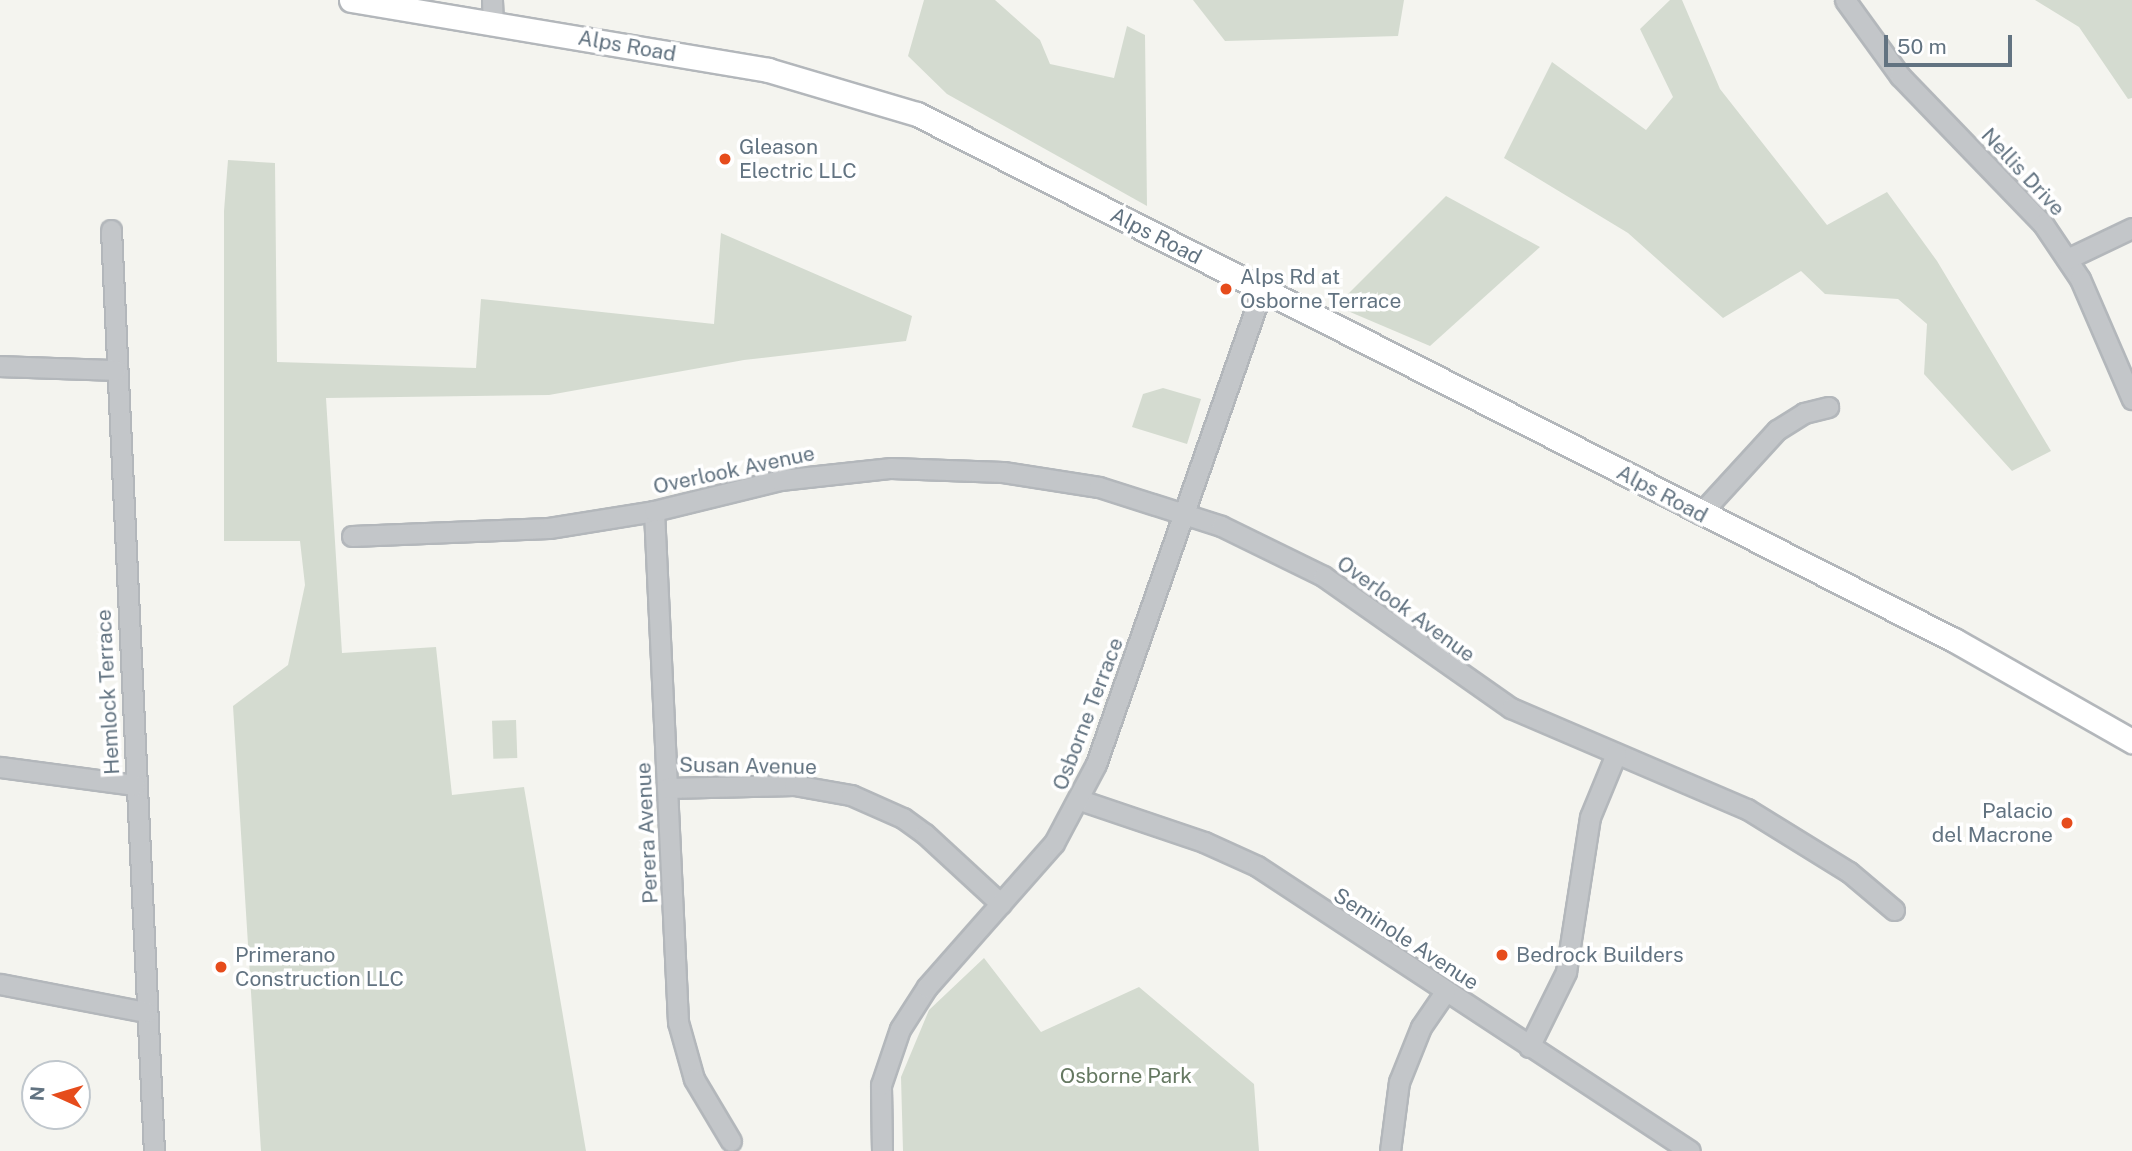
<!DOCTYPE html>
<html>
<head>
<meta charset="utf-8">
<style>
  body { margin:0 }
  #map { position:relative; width:2132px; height:1151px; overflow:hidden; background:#f4f4ef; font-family:"Public Sans",sans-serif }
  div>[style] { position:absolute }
  .green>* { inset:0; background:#d4dbd0; transform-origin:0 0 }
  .roads { filter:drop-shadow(2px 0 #b3b7bb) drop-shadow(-2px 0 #b3b7bb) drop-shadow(0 2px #b3b7bb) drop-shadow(0 -2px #b3b7bb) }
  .minor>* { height:19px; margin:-9.5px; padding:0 9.5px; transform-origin:9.5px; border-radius:9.5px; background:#c3c6c9 }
  .major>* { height:23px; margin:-11.5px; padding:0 11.5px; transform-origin:11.5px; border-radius:11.5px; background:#fff }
  .dots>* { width:19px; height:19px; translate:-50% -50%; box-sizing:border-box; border:4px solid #fff; border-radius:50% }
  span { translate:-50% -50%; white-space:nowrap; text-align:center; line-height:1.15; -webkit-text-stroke:7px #fff; paint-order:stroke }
  .street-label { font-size:21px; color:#627381 }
  .poi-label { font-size:21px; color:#627381 }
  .left { translate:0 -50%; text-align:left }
  .right { translate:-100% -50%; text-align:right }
  .park-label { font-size:21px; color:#657861 }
  .north { position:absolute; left:21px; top:1060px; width:70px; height:70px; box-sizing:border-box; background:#fff; border:2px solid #c0c7cd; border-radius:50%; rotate:274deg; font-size:19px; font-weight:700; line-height:28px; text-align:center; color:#627381 }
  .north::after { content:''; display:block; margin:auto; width:24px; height:32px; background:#e64c1c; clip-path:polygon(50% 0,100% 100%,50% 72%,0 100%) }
  .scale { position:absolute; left:1884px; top:35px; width:128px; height:32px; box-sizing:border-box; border:4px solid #627381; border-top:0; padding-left:9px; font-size:21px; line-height:24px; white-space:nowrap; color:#627381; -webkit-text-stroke:5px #fff; paint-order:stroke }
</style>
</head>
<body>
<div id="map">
  <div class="green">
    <i style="clip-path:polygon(924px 0,995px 0,1040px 40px,1050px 64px,1114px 78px,1127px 26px,1145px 35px,1147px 206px,947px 94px,908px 56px)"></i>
    <i style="clip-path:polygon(1193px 0,1404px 0,1398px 36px,1225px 41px)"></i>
    <i style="clip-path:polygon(1670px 0,1682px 0,1720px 89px,1827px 225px,1887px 192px,1937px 261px,2051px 451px,2012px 471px,1924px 374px,1927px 324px,1898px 299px,1825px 294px,1801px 271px,1723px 318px,1628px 233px,1504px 158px,1552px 62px,1646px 130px,1673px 97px,1640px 29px)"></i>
    <i style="clip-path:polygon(2035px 0,2132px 0,2132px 98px,2128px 99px,2079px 27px)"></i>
    <i style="clip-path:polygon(228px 160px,275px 163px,277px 362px,476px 368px,481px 299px,714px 324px,721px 233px,912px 316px,906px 341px,744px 360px,549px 395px,326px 398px,342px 653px,436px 647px,452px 795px,524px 787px,586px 1151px,261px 1151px,233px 706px,288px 665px,305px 585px,300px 541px,224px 541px,224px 211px)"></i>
    <i style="clip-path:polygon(1446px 196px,1540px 247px,1430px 346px,1336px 306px)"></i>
    <i style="clip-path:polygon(1163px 388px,1201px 399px,1187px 444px,1132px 427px,1143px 394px)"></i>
    <i style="left:516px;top:720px;width:38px;height:24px;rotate:88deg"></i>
    <i style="clip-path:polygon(984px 958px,1041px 1032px,1139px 987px,1254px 1084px,1259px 1151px,903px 1151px,901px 1077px,929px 1010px)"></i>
  </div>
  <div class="roads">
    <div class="minor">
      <i style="left:492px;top:0;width:23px;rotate:88deg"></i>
      <i style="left:1845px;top:0;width:94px;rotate:54.1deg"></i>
      <i style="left:1900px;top:76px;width:206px;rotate:46deg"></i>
      <i style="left:2043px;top:224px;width:66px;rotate:56.1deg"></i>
      <i style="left:2080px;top:279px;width:131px;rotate:66.6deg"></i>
      <i style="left:111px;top:230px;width:922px;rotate:87.33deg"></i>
      <i style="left:2067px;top:259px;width:72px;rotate:-25.5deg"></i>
      <i style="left:0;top:366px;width:116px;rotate:2deg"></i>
      <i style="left:654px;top:511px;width:512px;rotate:87.31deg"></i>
      <i style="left:678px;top:1022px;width:59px;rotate:74.3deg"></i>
      <i style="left:694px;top:1079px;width:72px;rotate:59.2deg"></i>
      <i style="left:1700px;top:514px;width:114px;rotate:-47.5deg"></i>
      <i style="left:1777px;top:430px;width:32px;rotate:-32deg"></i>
      <i style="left:1804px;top:413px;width:25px;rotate:-14deg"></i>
      <i style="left:352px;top:536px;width:197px;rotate:-2.3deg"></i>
      <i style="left:549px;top:528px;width:106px;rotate:-9.2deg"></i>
      <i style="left:654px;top:511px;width:130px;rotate:-13.8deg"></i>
      <i style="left:780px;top:480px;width:112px;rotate:-6.2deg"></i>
      <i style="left:891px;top:468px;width:112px;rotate:2deg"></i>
      <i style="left:1003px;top:472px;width:97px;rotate:8.9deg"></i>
      <i style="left:1099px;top:487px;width:128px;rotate:17.7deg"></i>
      <i style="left:1221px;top:526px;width:114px;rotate:26.1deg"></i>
      <i style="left:1323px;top:576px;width:230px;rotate:35.1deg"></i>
      <i style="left:1511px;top:708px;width:257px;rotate:23.2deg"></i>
      <i style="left:1747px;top:809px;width:120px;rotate:31.7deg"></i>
      <i style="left:1849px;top:872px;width:59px;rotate:40.2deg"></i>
      <i style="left:0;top:767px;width:136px;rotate:7.6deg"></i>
      <i style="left:667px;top:788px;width:127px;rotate:-1.4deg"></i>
      <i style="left:794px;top:785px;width:58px;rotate:10deg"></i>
      <i style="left:851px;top:795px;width:57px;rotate:23.9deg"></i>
      <i style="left:903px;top:818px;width:27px;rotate:36deg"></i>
      <i style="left:925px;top:834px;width:103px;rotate:42.6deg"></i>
      <i style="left:1080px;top:800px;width:131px;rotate:18.7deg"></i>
      <i style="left:1204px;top:842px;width:58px;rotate:24.4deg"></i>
      <i style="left:1257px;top:866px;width:518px;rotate:33.35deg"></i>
      <i style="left:0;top:984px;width:149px;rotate:10.9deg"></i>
      <i style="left:1529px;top:1047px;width:84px;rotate:-63.7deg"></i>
      <i style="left:1566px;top:972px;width:157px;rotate:-81.2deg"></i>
      <i style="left:1590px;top:817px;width:68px;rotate:-67.6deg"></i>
      <i style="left:882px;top:1151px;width:66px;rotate:-90.9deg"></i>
      <i style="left:881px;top:1085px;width:59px;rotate:-71.3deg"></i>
      <i style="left:900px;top:1029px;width:50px;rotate:-57.3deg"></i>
      <i style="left:927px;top:987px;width:192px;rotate:-48.6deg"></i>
      <i style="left:1054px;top:843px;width:89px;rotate:-62deg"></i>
      <i style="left:1096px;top:764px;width:502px;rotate:-70.7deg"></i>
      <i style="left:1390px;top:1151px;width:70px;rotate:-82.6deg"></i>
      <i style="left:1399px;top:1082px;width:59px;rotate:-68.2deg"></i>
      <i style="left:1421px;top:1027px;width:42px;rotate:-55.6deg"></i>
    </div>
    <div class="major">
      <i style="left:351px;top:0;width:423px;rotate:9.5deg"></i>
      <i style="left:768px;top:70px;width:155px;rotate:16.5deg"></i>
      <i style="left:917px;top:114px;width:1163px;rotate:26.9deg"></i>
      <i style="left:1954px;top:640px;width:205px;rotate:29.6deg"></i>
    </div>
  </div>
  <div class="dots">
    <i style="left:725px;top:159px;background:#e64c1c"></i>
    <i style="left:1226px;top:289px;background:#e64c1c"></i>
    <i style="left:2067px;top:823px;background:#e64c1c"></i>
    <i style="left:1502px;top:955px;background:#e64c1c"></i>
    <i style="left:221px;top:967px;background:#e64c1c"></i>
  </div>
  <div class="street-label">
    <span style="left:627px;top:46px;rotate:10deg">Alps Road</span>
    <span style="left:2023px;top:172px;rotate:47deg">Nellis Drive</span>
    <span style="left:1156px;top:236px;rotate:27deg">Alps Road</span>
    <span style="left:734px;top:470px;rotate:-12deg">Overlook Avenue</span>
    <span style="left:1662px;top:494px;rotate:28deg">Alps Road</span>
    <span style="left:1406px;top:609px;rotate:36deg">Overlook Avenue</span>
    <span style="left:108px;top:692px;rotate:-93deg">Hemlock Terrace</span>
    <span style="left:1088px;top:714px;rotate:-69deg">Osborne Terrace</span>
    <span style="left:748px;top:766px;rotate:1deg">Susan Avenue</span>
    <span style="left:647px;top:833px;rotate:-93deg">Perera Avenue</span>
    <span style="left:1406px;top:939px;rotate:33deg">Seminole Avenue</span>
  </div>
  <div class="poi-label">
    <span class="left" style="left:739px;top:159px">Gleason<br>Electric LLC</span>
    <span class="left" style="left:1240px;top:289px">Alps Rd at<br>Osborne Terrace</span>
    <span class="right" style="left:2053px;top:823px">Palacio<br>del Macrone</span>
    <span class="left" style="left:235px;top:967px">Primerano<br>Construction LLC</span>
    <span class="left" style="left:1516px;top:955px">Bedrock Builders</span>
  </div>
  <div class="park-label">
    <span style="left:1126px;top:1076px">Osborne Park</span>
  </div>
  <div class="north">N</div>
  <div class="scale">50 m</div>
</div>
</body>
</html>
